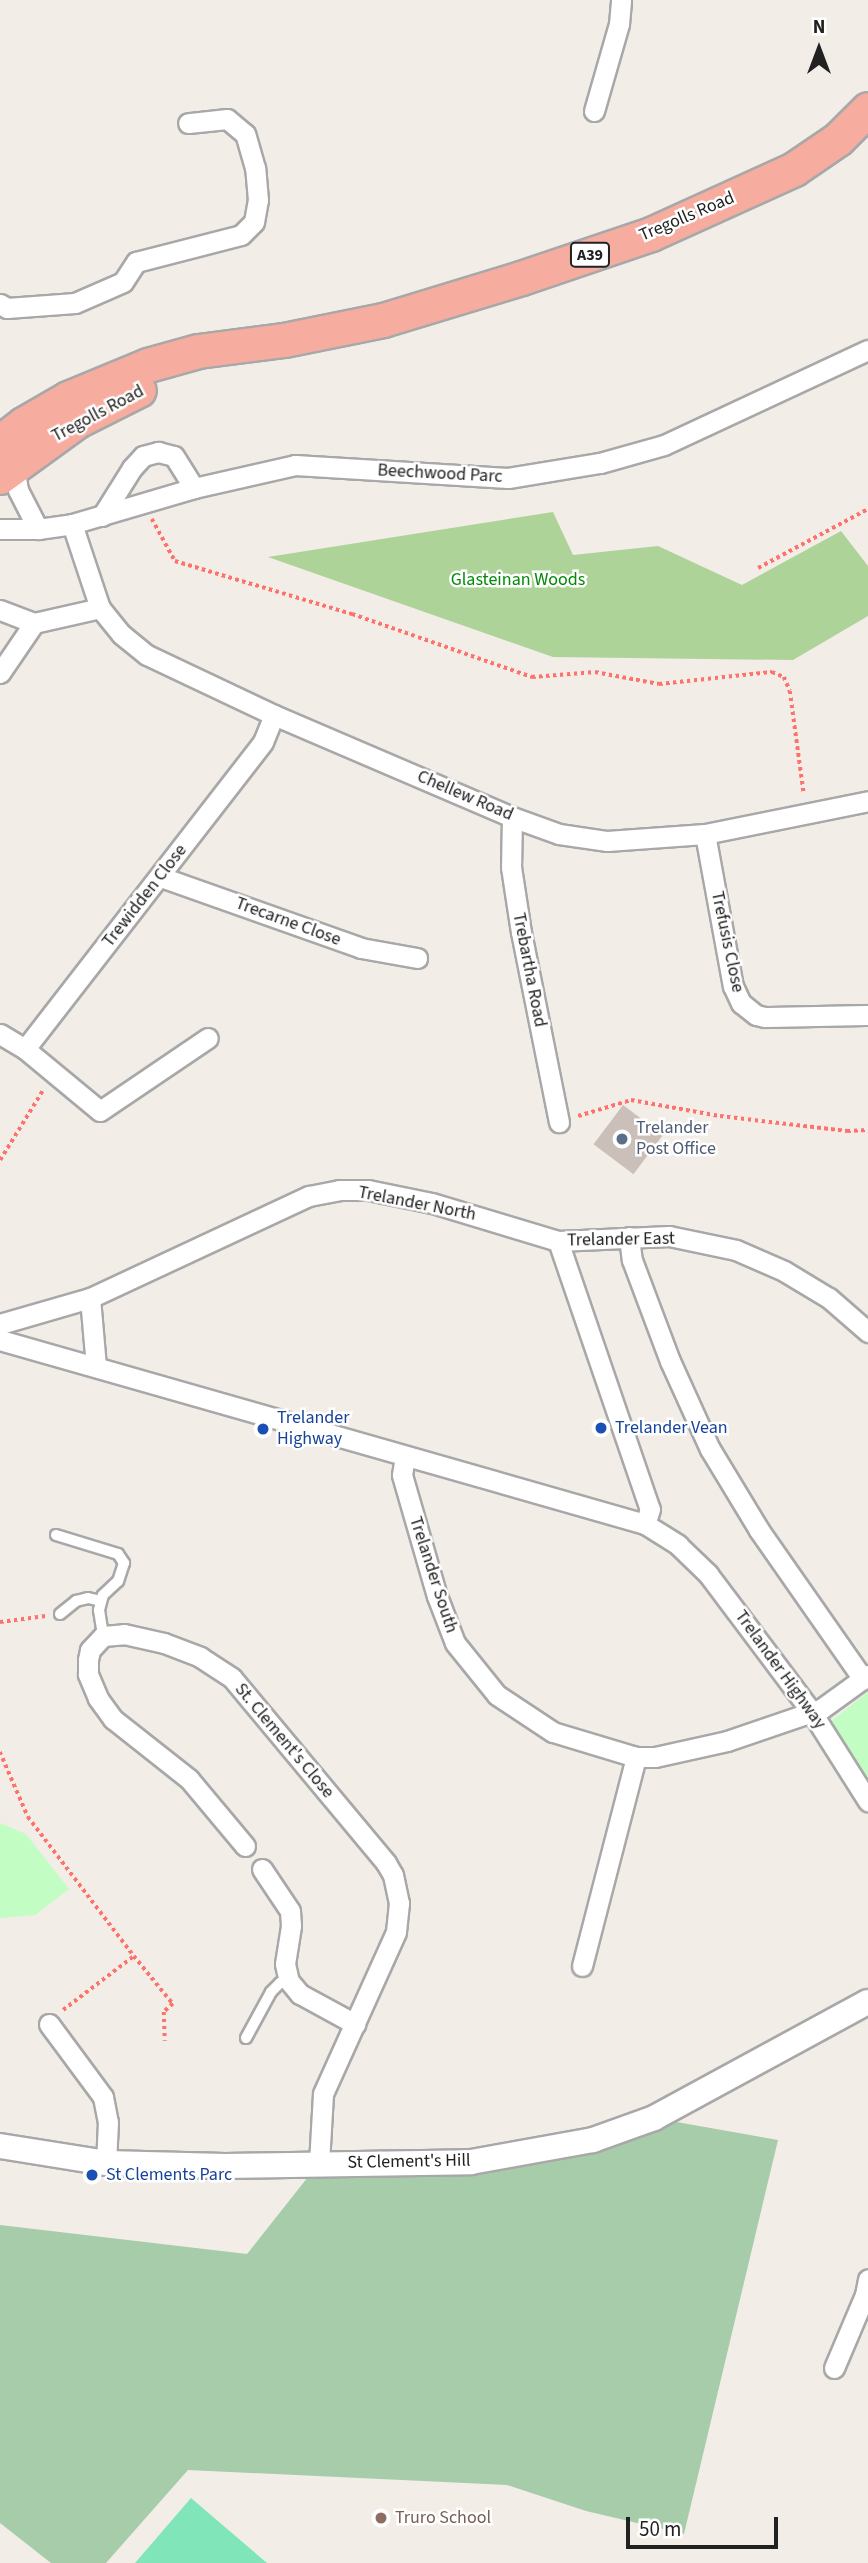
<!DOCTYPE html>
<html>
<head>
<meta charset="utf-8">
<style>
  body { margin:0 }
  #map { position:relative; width:868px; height:2563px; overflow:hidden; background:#f2ede7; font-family:"Source Sans 3",sans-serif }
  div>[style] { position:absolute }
  .forest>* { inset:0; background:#add399 }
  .cemetery>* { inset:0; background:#a6ccaa }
  .park>* { inset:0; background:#c2fdc4 }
  .pitch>* { inset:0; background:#80e5b9 }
  .building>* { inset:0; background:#cac0b9; transform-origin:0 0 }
  .path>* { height:3.5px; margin-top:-1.75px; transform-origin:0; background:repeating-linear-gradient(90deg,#ff716b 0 3.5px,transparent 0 7px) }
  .roads { filter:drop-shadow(2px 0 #a8a8a8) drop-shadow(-2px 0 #a8a8a8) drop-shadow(0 2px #a8a8a8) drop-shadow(0 -2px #a8a8a8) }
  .service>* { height:10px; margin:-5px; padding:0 5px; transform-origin:5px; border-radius:5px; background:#fff }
  .minor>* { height:19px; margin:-9.5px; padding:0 9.5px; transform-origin:9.5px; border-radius:9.5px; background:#fff }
  .tertiary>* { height:24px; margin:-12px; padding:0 12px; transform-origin:12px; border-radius:12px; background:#fff }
  .trunk>* { height:33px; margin:-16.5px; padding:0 16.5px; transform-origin:16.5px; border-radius:16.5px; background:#f6ada0 }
  .dots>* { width:19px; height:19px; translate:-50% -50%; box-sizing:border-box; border:4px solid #fff; border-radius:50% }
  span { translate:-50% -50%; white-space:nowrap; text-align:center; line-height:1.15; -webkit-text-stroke:5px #fff; paint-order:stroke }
  .shield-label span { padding:2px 5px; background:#fff; border:2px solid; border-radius:5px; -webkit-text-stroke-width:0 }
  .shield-label { font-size:16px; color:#212121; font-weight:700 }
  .street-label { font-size:18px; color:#212121 }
  .park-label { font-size:18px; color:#048908 }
  .service-label { font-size:18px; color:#4e5e75 }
  .left { translate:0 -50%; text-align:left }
  .transit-label { font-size:18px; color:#164399 }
  .education-label { font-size:18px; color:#785e54 }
  .north { position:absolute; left:784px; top:14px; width:70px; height:70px; -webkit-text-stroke:5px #fff; paint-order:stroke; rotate:0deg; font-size:19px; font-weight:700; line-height:28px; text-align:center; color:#212121 }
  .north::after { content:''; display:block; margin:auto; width:24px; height:32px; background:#212121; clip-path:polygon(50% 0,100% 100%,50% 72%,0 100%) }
  .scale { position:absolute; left:626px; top:2517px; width:152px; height:32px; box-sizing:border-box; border:4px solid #212121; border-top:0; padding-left:9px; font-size:21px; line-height:24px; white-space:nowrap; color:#212121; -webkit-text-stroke:5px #fff; paint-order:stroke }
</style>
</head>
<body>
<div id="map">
  <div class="forest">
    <i style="clip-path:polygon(553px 512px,573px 555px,658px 546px,742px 585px,841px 531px,868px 566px,868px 616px,793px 660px,553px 657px,268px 557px)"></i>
  </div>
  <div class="cemetery">
    <i style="clip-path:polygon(654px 2118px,778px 2140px,684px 2534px,586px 2511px,507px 2485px,188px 2470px,106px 2563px,51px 2563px,0 2523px,0 2225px,247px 2254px,319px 2163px,471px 2162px)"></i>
  </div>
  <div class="park">
    <i style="clip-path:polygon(868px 1692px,868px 1793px,825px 1726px)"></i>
    <i style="clip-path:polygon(0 1823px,26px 1834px,69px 1889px,35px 1915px,0 1918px)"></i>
  </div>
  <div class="pitch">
    <i style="clip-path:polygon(191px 2498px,267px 2563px,135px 2563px)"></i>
  </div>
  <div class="building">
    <i style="left:623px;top:1105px;width:50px;height:49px;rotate:37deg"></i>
  </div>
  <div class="path">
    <i style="left:152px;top:519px;width:48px;rotate:61.3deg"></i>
    <i style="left:175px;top:561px;width:185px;rotate:16.7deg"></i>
    <i style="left:352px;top:614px;width:191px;rotate:19.3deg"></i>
    <i style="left:532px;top:677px;width:63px;rotate:-4.5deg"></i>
    <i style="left:595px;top:672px;width:65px;rotate:10.6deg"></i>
    <i style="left:659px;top:684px;width:114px;rotate:-6.1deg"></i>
    <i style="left:772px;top:672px;width:13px;rotate:23deg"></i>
    <i style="left:784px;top:677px;width:15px;rotate:67deg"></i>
    <i style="left:790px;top:691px;width:104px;rotate:82.3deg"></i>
    <i style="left:758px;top:568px;width:125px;rotate:-28.2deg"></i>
    <i style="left:578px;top:1116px;width:55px;rotate:-16.8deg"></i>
    <i style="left:631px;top:1100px;width:90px;rotate:10.2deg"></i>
    <i style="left:720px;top:1116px;width:128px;rotate:6.7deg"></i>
    <i style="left:847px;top:1131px;width:21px;rotate:-3deg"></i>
    <i style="left:0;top:1160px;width:82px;rotate:-58.4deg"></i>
    <i style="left:0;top:1622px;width:46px;rotate:-7.4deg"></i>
    <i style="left:0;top:1752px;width:71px;rotate:66.7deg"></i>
    <i style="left:28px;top:1817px;width:175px;rotate:52.7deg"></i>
    <i style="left:63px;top:2010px;width:89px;rotate:-37.3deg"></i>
    <i style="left:134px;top:1956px;width:62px;rotate:50.9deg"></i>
    <i style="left:173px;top:2004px;width:12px;rotate:138deg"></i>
    <i style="left:164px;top:2012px;width:29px;rotate:88deg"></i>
  </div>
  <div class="roads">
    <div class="service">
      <i style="left:56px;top:1535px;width:65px;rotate:17deg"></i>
      <i style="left:118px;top:1554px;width:11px;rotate:56deg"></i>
      <i style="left:124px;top:1563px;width:19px;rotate:108deg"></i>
      <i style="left:118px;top:1581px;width:21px;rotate:137deg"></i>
      <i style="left:103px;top:1595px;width:16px;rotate:105deg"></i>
      <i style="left:99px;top:1610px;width:26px;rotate:81deg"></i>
      <i style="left:60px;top:1614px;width:21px;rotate:-39deg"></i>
      <i style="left:76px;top:1601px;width:12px;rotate:-14deg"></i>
      <i style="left:88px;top:1598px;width:13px;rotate:13deg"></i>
      <i style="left:246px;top:2038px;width:52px;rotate:-61.5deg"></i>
      <i style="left:271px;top:1992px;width:13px;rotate:-45deg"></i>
      <i style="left:280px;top:1983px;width:9px;rotate:-13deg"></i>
    </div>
    <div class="minor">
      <i style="left:594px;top:111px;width:91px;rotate:-74deg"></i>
      <i style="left:619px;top:24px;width:24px;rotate:-85deg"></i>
      <i style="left:0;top:304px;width:8px;rotate:30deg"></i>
      <i style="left:7px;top:308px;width:68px;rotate:-4.2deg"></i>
      <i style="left:75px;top:303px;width:52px;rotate:-23.6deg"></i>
      <i style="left:123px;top:282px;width:24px;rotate:-57deg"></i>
      <i style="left:136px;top:262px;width:108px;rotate:-14.4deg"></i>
      <i style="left:241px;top:235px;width:18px;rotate:-45deg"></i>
      <i style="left:254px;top:222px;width:22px;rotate:-80deg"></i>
      <i style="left:258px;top:200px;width:32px;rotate:-95deg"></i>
      <i style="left:255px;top:168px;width:35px;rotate:-106deg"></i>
      <i style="left:245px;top:134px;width:23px;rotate:-140deg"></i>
      <i style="left:227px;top:119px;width:39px;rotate:174deg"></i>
      <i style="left:14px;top:465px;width:25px;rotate:81deg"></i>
      <i style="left:18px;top:490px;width:44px;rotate:62.9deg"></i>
      <i style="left:102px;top:516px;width:57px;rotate:-58deg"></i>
      <i style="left:132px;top:468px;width:16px;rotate:-47deg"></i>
      <i style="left:143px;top:456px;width:16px;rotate:-15deg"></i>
      <i style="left:158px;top:452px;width:16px;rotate:14deg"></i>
      <i style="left:174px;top:456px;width:38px;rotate:58deg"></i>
      <i style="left:72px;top:524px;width:89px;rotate:71.6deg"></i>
      <i style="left:100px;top:608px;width:33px;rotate:51deg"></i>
      <i style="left:121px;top:634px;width:33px;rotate:39deg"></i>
      <i style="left:147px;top:655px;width:140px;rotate:25.3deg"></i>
      <i style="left:274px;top:715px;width:259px;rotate:23.2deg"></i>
      <i style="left:512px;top:817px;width:50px;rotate:19.9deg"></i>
      <i style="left:559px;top:834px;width:49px;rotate:8.3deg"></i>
      <i style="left:607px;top:841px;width:98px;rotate:-4.1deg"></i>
      <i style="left:705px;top:834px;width:166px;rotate:-11.4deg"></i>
      <i style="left:0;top:529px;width:38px"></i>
      <i style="left:38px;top:529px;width:34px;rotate:-8deg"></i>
      <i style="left:72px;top:524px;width:127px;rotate:-16.4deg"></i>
      <i style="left:194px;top:488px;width:104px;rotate:-12.8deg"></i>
      <i style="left:295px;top:465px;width:213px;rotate:3.5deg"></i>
      <i style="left:508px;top:478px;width:93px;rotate:-9.3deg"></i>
      <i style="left:600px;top:463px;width:66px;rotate:-15.7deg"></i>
      <i style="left:664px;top:445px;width:225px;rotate:-25deg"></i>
      <i style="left:0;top:610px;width:36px;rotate:21deg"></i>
      <i style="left:34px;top:623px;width:68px;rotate:-12.8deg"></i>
      <i style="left:0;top:673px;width:60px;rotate:-55.8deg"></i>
      <i style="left:512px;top:817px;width:50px;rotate:91.1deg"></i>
      <i style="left:511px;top:867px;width:66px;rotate:81.3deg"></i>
      <i style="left:521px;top:932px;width:194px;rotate:78.7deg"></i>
      <i style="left:705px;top:834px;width:155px;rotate:79.6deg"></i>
      <i style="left:733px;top:986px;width:19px;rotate:65deg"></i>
      <i style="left:741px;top:1003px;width:19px;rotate:39deg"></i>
      <i style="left:756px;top:1015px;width:9px;rotate:13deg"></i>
      <i style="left:765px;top:1017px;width:103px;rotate:-1.1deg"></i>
      <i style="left:161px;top:877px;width:212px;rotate:19.5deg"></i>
      <i style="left:361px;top:948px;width:57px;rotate:10.1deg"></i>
      <i style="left:0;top:1034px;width:29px;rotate:31deg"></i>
      <i style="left:25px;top:1049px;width:388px;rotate:-52.2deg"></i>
      <i style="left:263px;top:742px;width:29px;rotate:-68deg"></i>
      <i style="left:25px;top:1049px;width:97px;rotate:39.6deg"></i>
      <i style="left:100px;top:1111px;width:130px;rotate:-34.1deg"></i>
      <i style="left:629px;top:1237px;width:23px;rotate:83deg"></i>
      <i style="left:632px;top:1260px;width:108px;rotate:69.4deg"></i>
      <i style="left:670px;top:1361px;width:97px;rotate:65.6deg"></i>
      <i style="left:710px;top:1449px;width:95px;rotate:58.8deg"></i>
      <i style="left:759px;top:1530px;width:182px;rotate:55.1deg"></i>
      <i style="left:558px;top:1241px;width:283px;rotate:71.1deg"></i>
      <i style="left:650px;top:1509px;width:16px;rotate:108deg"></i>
      <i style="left:90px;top:1298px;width:68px;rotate:85deg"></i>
      <i style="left:0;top:1324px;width:94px;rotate:-16.1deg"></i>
      <i style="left:90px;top:1298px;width:242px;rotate:-25deg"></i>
      <i style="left:309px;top:1196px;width:31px;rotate:-11deg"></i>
      <i style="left:339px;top:1190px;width:29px"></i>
      <i style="left:368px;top:1190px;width:65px;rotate:11.5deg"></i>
      <i style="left:432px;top:1203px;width:132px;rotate:16.8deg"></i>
      <i style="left:558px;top:1241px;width:111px;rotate:-2.6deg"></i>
      <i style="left:669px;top:1236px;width:68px;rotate:11.8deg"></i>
      <i style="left:736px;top:1250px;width:52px;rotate:23.6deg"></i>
      <i style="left:784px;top:1271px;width:52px;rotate:31deg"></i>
      <i style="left:829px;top:1298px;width:52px;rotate:41.1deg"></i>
      <i style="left:0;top:1340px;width:671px;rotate:15.92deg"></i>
      <i style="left:645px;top:1524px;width:39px;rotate:32deg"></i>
      <i style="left:678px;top:1545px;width:42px;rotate:44deg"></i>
      <i style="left:708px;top:1574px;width:171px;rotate:53.1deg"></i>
      <i style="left:811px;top:1711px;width:107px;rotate:57.7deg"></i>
      <i style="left:405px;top:1456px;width:19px;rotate:99deg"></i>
      <i style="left:402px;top:1475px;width:126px;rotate:73.9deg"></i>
      <i style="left:437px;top:1596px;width:50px;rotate:69deg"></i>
      <i style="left:455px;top:1643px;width:67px;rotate:51.1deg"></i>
      <i style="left:497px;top:1695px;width:67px;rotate:33.5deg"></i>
      <i style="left:553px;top:1732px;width:87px;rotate:16.8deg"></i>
      <i style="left:636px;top:1757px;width:19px"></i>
      <i style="left:655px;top:1757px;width:74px;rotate:-12.5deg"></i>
      <i style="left:727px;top:1741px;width:99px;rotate:-18.8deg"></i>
      <i style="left:821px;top:1709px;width:58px;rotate:-35.9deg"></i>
      <i style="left:245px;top:1846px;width:87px;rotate:-129.9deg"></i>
      <i style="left:189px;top:1779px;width:97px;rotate:-141.7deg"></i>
      <i style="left:113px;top:1719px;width:26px;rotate:-126deg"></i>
      <i style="left:98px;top:1698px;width:26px;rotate:-113deg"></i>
      <i style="left:88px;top:1674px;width:14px;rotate:-90deg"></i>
      <i style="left:88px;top:1660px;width:10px;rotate:-79deg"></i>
      <i style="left:90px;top:1650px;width:19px;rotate:-47deg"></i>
      <i style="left:103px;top:1636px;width:21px;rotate:-5deg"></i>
      <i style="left:124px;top:1634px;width:41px;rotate:12.7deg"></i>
      <i style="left:164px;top:1643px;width:39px;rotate:21deg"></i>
      <i style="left:200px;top:1657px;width:38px;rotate:33deg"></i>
      <i style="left:232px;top:1678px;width:241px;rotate:50.2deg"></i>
      <i style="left:386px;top:1863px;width:14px;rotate:60deg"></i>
      <i style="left:393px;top:1875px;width:29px;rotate:78deg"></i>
      <i style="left:399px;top:1903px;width:29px;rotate:96deg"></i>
      <i style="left:396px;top:1932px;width:178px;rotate:114.3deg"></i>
      <i style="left:323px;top:2094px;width:69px;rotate:93.3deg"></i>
      <i style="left:262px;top:1869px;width:50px;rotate:56.3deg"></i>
      <i style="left:290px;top:1911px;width:15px;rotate:86deg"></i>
      <i style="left:291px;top:1926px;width:38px;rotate:99deg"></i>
      <i style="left:285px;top:1964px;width:17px;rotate:77deg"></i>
      <i style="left:289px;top:1981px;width:17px;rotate:50deg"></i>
      <i style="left:300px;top:1994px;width:63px;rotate:28.6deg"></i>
      <i style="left:582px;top:1966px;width:216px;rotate:-75.5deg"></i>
      <i style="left:49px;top:2024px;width:91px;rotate:53.5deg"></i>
      <i style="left:103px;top:2097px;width:25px;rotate:79deg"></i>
      <i style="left:108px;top:2122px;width:41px;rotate:92.8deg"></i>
      <i style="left:834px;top:2368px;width:79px;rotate:-67deg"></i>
      <i style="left:865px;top:2295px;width:16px;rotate:-79deg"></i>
    </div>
    <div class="tertiary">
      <i style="left:0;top:2146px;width:107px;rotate:9.1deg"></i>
      <i style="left:106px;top:2163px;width:119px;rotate:1.4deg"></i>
      <i style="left:225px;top:2166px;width:246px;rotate:-0.9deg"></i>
      <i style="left:471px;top:2162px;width:124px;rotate:-10.2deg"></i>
      <i style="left:593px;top:2140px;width:65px;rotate:-19.8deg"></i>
      <i style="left:654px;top:2118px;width:243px;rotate:-28.5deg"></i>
    </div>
    <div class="trunk">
      <i style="left:0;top:442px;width:29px;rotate:-38deg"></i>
      <i style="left:23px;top:424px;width:52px;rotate:-30deg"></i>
      <i style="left:68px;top:398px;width:87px;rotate:-22.4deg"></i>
      <i style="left:148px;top:365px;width:52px;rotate:-15.6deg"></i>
      <i style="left:198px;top:351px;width:87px;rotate:-7.3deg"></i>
      <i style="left:284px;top:340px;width:101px;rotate:-11.4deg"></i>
      <i style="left:383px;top:320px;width:144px;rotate:-16.9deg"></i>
      <i style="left:521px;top:278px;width:137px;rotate:-18.7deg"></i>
      <i style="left:651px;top:234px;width:157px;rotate:-24.4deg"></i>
      <i style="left:794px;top:169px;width:53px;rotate:-34.3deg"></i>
      <i style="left:838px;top:139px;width:42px;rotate:-45deg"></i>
      <i style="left:0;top:477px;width:95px;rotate:-36deg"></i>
      <i style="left:77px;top:421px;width:69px;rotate:-26.6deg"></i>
    </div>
  </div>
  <div class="dots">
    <i style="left:622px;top:1139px;background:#5c6f8a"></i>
    <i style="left:601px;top:1428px;background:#1a4fb4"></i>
    <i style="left:263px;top:1429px;background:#1a4fb4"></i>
    <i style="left:92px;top:2175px;background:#1a4fb4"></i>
    <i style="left:381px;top:2518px;background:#8d6e63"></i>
  </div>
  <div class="shield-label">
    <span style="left:590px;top:255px">A39</span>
  </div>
  <div class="street-label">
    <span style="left:687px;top:217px;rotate:-23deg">Tregolls Road</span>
    <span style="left:98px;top:414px;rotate:-28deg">Tregolls Road</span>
    <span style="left:440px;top:474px;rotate:3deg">Beechwood Parc</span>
    <span style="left:465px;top:796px;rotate:23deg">Chellew Road</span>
    <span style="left:145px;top:896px;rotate:-52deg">Trewidden Close</span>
    <span style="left:288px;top:922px;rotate:20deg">Trecarne Close</span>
    <span style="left:727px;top:942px;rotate:78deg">Trefusis Close</span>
    <span style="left:529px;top:970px;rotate:79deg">Trebartha Road</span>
    <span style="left:417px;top:1204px;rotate:11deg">Trelander North</span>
    <span style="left:621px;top:1240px;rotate:-1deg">Trelander East</span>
    <span style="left:433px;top:1575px;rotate:72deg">Trelander South</span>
    <span style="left:780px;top:1670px;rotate:54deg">Trelander Highway</span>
    <span style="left:284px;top:1741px;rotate:50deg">St. Clement's Close</span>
    <span style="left:409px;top:2162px;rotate:-1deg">St Clement's Hill</span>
  </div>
  <div class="park-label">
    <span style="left:518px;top:580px">Glasteinan Woods</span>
  </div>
  <div class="service-label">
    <span class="left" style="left:636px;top:1139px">Trelander<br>Post Office</span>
  </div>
  <div class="transit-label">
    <span class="left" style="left:277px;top:1429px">Trelander<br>Highway</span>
    <span class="left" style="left:615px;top:1428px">Trelander Vean</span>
    <span class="left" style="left:106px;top:2175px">St Clements Parc</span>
  </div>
  <div class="education-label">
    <span class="left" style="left:395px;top:2518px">Truro School</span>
  </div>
  <div class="north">N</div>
  <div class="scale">50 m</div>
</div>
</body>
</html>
